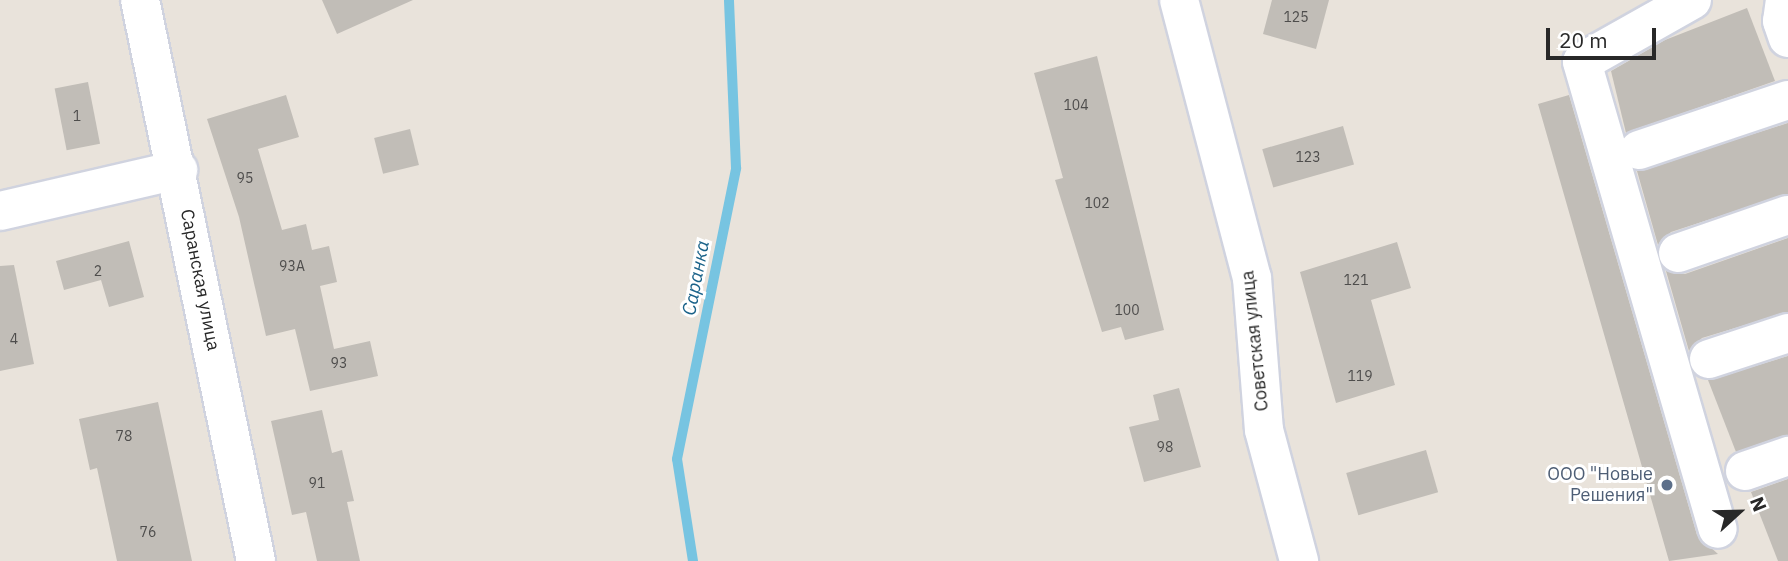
<!DOCTYPE html>
<html>
<head>
<meta charset="utf-8">
<style>
  body { margin:0 }
  #map { position:relative; width:1788px; height:561px; overflow:hidden; background:#e9e3db; font-family:"IBM Plex Sans",sans-serif }
  div>[style] { position:absolute }
  .stream>* { height:10px; margin:-5px; padding:0 5px; transform-origin:5px; border-radius:5px; background:#77c4e1 }
  .building>* { inset:0; background:#c1bdb7; transform-origin:0 0 }
  .roads { filter:drop-shadow(2px 0 #d0d3df) drop-shadow(-2px 0 #d0d3df) drop-shadow(0 2px #d0d3df) drop-shadow(0 -2px #d0d3df) }
  .minor>* { height:38px; margin:-19px; padding:0 19px; transform-origin:19px; border-radius:19px; background:#fff }
  .dots>* { width:19px; height:19px; translate:-50% -50%; box-sizing:border-box; border:4px solid #fff; border-radius:50% }
  span { translate:-50% -50%; white-space:nowrap; text-align:center; line-height:1.15; -webkit-text-stroke:6px #fff; paint-order:stroke }
  .number-label { font-size:14px; color:#4e4d4c }
  .number-label span { -webkit-text-stroke-width:0 }
  .street-label { font-size:18px; color:#282828 }
  .service-label { font-size:18px; color:#4e5e75 }
  .right { translate:-100% -50%; text-align:right }
  .water-label { font-size:19px; color:#1a6289; font-style:italic }
  .north { position:absolute; left:1704px; top:477px; width:70px; height:70px; -webkit-text-stroke:5px #fff; paint-order:stroke; rotate:68deg; font-size:19px; font-weight:700; line-height:28px; text-align:center; color:#282828 }
  .north::after { content:''; display:block; margin:auto; width:24px; height:32px; background:#282828; clip-path:polygon(50% 0,100% 100%,50% 72%,0 100%) }
  .scale { position:absolute; left:1546px; top:28px; width:110px; height:32px; box-sizing:border-box; border:4px solid #282828; border-top:0; padding-left:9px; font-size:21px; line-height:24px; white-space:nowrap; color:#282828; -webkit-text-stroke:5px #fff; paint-order:stroke }
</style>
</head>
<body>
<div id="map">
  <div class="stream">
    <i style="left:693px;top:561px;width:103px;rotate:-98.9deg"></i>
    <i style="left:677px;top:459px;width:297px;rotate:-78.5deg"></i>
    <i style="left:736px;top:168px;width:168px;rotate:-92.4deg"></i>
  </div>
  <div class="building">
    <i style="clip-path:polygon(322px 0,413px 0,337px 34px)"></i>
    <i style="clip-path:polygon(1272px 0,1329px 0,1316px 49px,1263px 34px)"></i>
    <i style="clip-path:polygon(1747px 8px,1775px 81px,1626px 133px,1611px 71px,1665px 40px)"></i>
    <i style="clip-path:polygon(1097px 56px,1164px 330px,1125px 340px,1121px 327px,1102px 332px,1055px 180px,1063px 178px,1034px 73px)"></i>
    <i style="left:88px;top:82px;width:63px;height:34px;rotate:79deg"></i>
    <i style="clip-path:polygon(286px 95px,299px 137px,258px 149px,282px 230px,306px 224px,312px 250px,329px 246px,337px 282px,320px 286px,334px 349px,370px 341px,378px 376px,310px 391px,295px 329px,266px 336px,239px 217px,207px 119px)"></i>
    <i style="clip-path:polygon(1569px 95px,1697px 535px,1718px 554px,1669px 561px,1538px 104px)"></i>
    <i style="clip-path:polygon(1788px 123px,1788px 194px,1671px 232px,1658px 245px,1637px 171px)"></i>
    <i style="left:1343px;top:126px;width:40px;height:84px;rotate:74deg"></i>
    <i style="left:410px;top:129px;width:37px;height:37px;rotate:76deg"></i>
    <i style="clip-path:polygon(1788px 238px,1788px 312px,1702px 338px,1689px 351px,1666px 271px,1685px 274px)"></i>
    <i style="clip-path:polygon(129px 241px,144px 297px,109px 307px,101px 280px,64px 290px,56px 261px)"></i>
    <i style="clip-path:polygon(1397px 242px,1411px 288px,1371px 300px,1395px 385px,1336px 403px,1300px 272px)"></i>
    <i style="clip-path:polygon(14px 265px,34px 364px,0 371px,0 266px)"></i>
    <i style="clip-path:polygon(1788px 356px,1788px 435px,1736px 452px,1708px 380px)"></i>
    <i style="clip-path:polygon(1179px 388px,1201px 467px,1144px 482px,1129px 427px,1159px 420px,1153px 395px)"></i>
    <i style="clip-path:polygon(158px 402px,192px 561px,117px 561px,97px 468px,90px 470px,79px 419px)"></i>
    <i style="clip-path:polygon(322px 410px,332px 453px,342px 450px,354px 501px,347px 502px,360px 561px,317px 561px,306px 512px,292px 515px,271px 421px)"></i>
    <i style="left:1426px;top:450px;width:44px;height:83px;rotate:74deg"></i>
    <i style="clip-path:polygon(1788px 479px,1788px 561px,1778px 561px,1751px 492px)"></i>
  </div>
  <div class="roads">
    <div class="minor">
      <i style="left:140px;top:0;width:573px;rotate:78.32deg"></i>
      <i style="left:1179px;top:0;width:287px;rotate:75.3deg"></i>
      <i style="left:1252px;top:278px;width:152px;rotate:85.5deg"></i>
      <i style="left:1264px;top:430px;width:136px;rotate:75deg"></i>
      <i style="left:1692px;top:0;width:126px;rotate:150.6deg"></i>
      <i style="left:1582px;top:62px;width:486px;rotate:73.8deg"></i>
      <i style="left:1785px;top:0;width:21px;rotate:98deg"></i>
      <i style="left:1782px;top:21px;width:18px;rotate:71deg"></i>
      <i style="left:1639px;top:150px;width:157px;rotate:-18.6deg"></i>
      <i style="left:0;top:211px;width:183px;rotate:-13deg"></i>
      <i style="left:1678px;top:253px;width:116px;rotate:-19.1deg"></i>
      <i style="left:1709px;top:359px;width:83px;rotate:-18.2deg"></i>
      <i style="left:1745px;top:471px;width:46px;rotate:-19.2deg"></i>
    </div>
  </div>
  <div class="dots">
    <i style="left:1667px;top:485px;background:#5c6f8a"></i>
  </div>
  <div class="number-label">
    <span style="left:1296px;top:17px">125</span>
    <span style="left:1076px;top:105px">104</span>
    <span style="left:77px;top:116px">1</span>
    <span style="left:1308px;top:157px">123</span>
    <span style="left:245px;top:178px">95</span>
    <span style="left:1097px;top:203px">102</span>
    <span style="left:292px;top:266px">93А</span>
    <span style="left:98px;top:271px">2</span>
    <span style="left:1356px;top:280px">121</span>
    <span style="left:1127px;top:310px">100</span>
    <span style="left:14px;top:339px">4</span>
    <span style="left:339px;top:363px">93</span>
    <span style="left:1360px;top:376px">119</span>
    <span style="left:124px;top:436px">78</span>
    <span style="left:1165px;top:447px">98</span>
    <span style="left:317px;top:483px">91</span>
    <span style="left:148px;top:532px">76</span>
  </div>
  <div class="street-label">
    <span style="left:200px;top:280px;rotate:79deg">Саранская улица</span>
    <span style="left:1255px;top:341px;rotate:-96deg">Советская улица</span>
  </div>
  <div class="service-label">
    <span class="right" style="left:1653px;top:485px">ООО "Новые<br>Решения"</span>
  </div>
  <div class="water-label">
    <span style="left:696px;top:278px;rotate:-79deg">Саранка</span>
  </div>
  <div class="north">N</div>
  <div class="scale">20 m</div>
</div>
</body>
</html>
